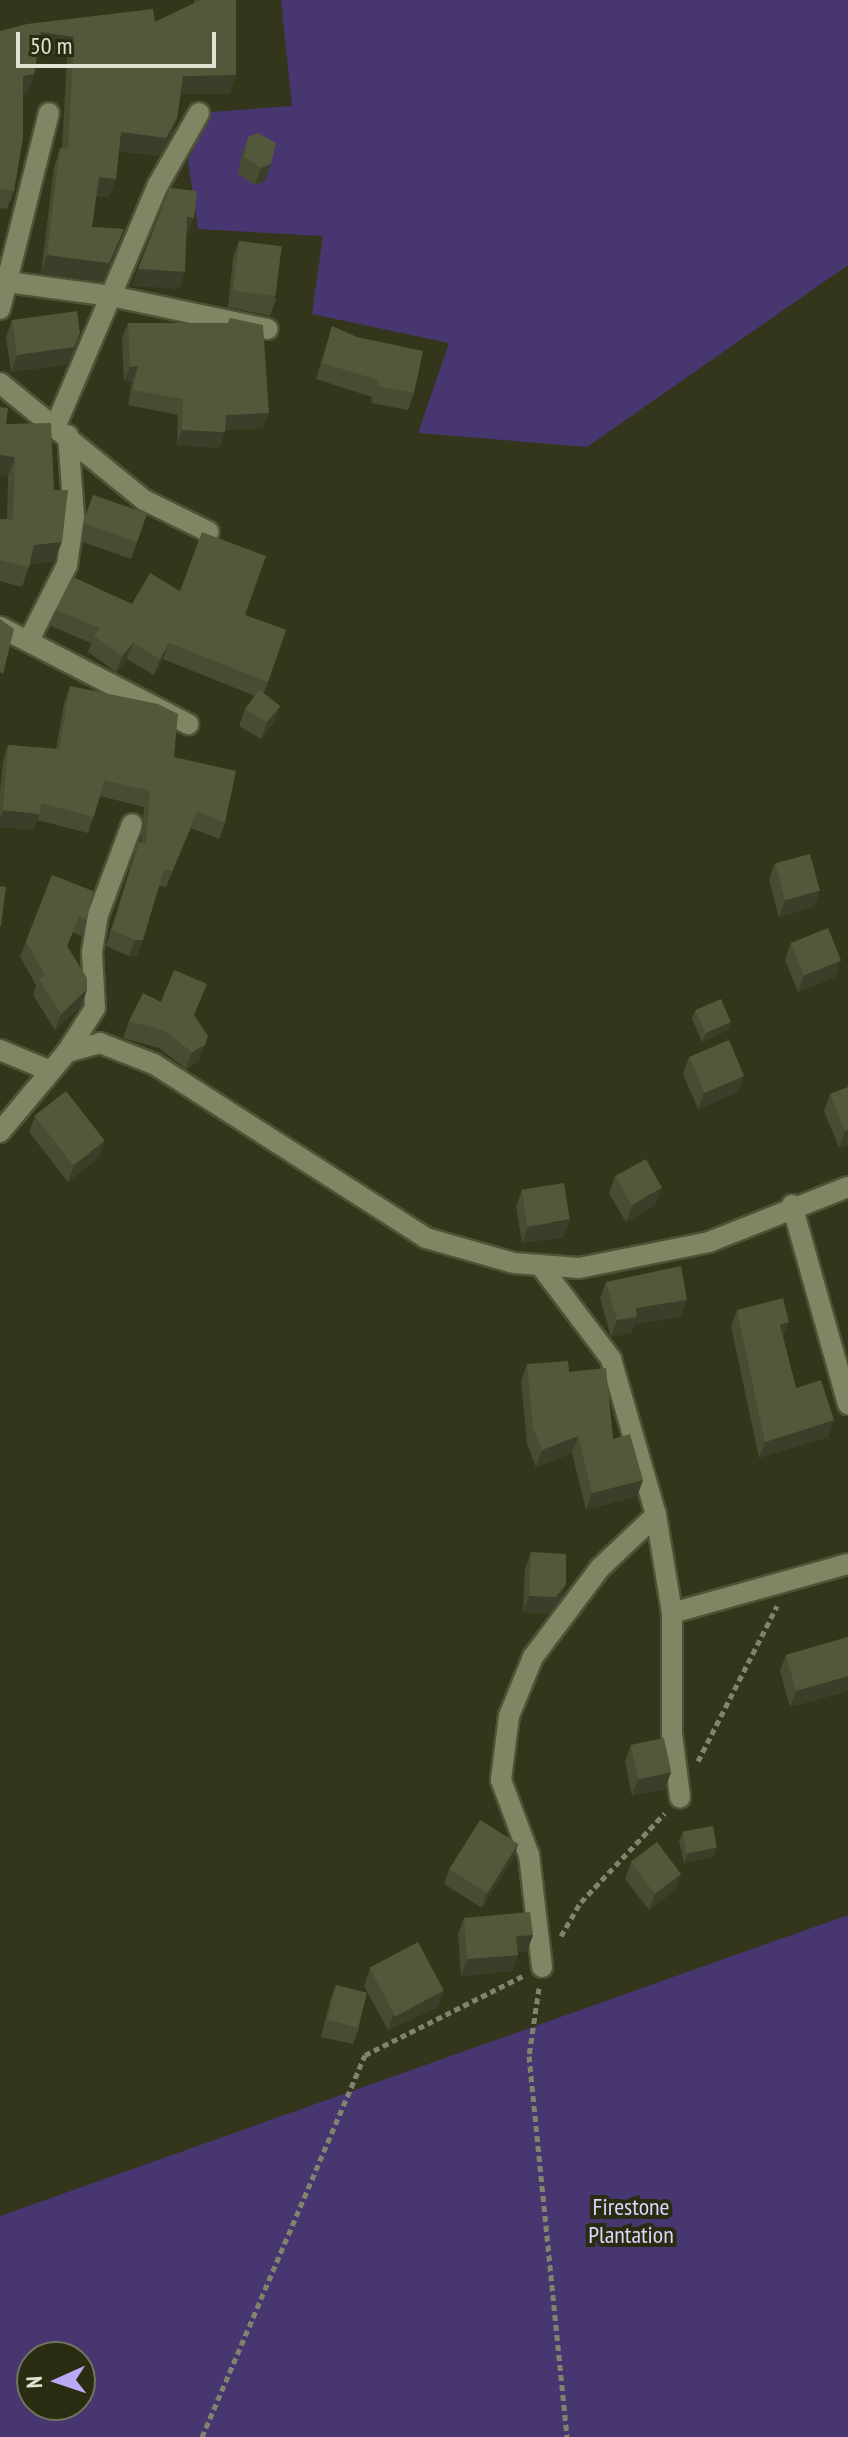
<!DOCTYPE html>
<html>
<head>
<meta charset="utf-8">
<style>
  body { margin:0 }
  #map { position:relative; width:848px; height:2437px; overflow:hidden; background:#33361a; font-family:"PT Sans Narrow",sans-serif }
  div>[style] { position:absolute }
  .green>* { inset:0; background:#483671 }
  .path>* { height:5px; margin-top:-2.5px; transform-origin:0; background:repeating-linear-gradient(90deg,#81846d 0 6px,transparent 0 10px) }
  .roads { filter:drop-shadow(2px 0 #4f5237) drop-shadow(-2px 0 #4f5237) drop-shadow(0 2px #4f5237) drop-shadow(0 -2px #4f5237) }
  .minor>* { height:20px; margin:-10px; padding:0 10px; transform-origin:10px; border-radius:10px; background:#808663 }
  .wall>* { inset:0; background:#484c33 }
  .shaded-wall>* { inset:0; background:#3b3e29 }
  .building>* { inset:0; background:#54583b; transform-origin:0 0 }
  span { translate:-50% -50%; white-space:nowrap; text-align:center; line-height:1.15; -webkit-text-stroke:8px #292c10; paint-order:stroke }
  .park-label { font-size:24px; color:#dfd6ff }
  .north { position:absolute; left:16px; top:2341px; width:80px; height:80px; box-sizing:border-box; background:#292c10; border:2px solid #72755e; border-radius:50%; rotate:267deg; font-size:22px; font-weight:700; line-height:32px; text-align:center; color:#e0e3d2 }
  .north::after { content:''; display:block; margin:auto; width:28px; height:36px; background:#bca9f5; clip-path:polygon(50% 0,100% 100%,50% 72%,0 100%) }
  .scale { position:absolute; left:16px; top:32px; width:200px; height:36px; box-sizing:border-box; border:4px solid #e0e3d2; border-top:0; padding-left:10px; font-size:24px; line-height:28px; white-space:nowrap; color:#e0e3d2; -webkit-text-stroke:6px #292c10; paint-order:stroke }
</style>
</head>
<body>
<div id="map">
  <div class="green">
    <i style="clip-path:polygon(281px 0,848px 0,848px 265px,587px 447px,418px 433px,449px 343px,312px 314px,323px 236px,198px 229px,188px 160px,211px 112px,292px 106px)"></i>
    <i style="clip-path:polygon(evenodd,848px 1915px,848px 2437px,0 2437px,0 2216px,848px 1915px,80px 2357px,80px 2405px,32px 2405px,32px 2357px,80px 2357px)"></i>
  </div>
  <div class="path">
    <i style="left:698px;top:1761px;width:174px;rotate:-63deg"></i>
    <i style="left:561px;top:1936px;width:39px;rotate:-60deg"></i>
    <i style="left:581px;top:1902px;width:122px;rotate:-46.7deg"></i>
    <i style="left:539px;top:1988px;width:69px;rotate:98.4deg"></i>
    <i style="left:529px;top:2056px;width:383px;rotate:84.3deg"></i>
    <i style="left:202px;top:2437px;width:415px;rotate:-66.9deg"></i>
    <i style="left:365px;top:2055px;width:177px;rotate:-26.6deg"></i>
  </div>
  <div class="roads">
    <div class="minor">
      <i style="left:0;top:281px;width:112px;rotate:7.7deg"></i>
      <i style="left:111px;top:296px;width:160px;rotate:11.9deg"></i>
      <i style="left:0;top:309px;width:202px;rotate:-76deg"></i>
      <i style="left:0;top:383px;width:186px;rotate:39.1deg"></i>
      <i style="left:144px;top:500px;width:72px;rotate:26.2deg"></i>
      <i style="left:56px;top:425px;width:261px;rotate:-67deg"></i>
      <i style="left:158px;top:185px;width:83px;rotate:-60.3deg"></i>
      <i style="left:0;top:627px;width:212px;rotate:27.3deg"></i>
      <i style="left:30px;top:638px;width:82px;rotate:-63.1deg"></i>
      <i style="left:67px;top:565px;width:49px;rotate:-81.9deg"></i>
      <i style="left:74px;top:516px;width:81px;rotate:-94.2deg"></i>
      <i style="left:0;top:1050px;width:52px;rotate:22.6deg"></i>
      <i style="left:67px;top:1052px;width:52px;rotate:-57.5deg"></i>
      <i style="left:95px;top:1008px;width:56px;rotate:-93.1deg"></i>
      <i style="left:92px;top:952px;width:37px;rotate:-81deg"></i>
      <i style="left:98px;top:915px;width:97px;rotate:-69.5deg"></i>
      <i style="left:0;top:1132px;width:104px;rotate:-50.1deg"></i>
      <i style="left:67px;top:1052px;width:34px;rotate:-15deg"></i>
      <i style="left:100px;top:1043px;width:58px;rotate:21.3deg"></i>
      <i style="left:154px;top:1064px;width:323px;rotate:32.6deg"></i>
      <i style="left:426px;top:1238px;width:91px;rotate:15.9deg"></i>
      <i style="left:514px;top:1263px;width:65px;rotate:4.4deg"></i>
      <i style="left:579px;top:1268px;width:133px;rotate:-11.3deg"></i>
      <i style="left:709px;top:1242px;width:149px;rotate:-21.6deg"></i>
      <i style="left:792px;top:1205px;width:207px;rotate:74.3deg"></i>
      <i style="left:540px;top:1265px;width:118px;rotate:52.9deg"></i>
      <i style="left:611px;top:1359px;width:162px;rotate:73.9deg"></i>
      <i style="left:656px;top:1515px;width:99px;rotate:80.7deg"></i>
      <i style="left:672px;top:1613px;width:121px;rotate:90deg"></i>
      <i style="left:672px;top:1734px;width:64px;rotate:82.8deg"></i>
      <i style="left:672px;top:1613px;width:183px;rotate:-15.6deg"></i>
      <i style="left:542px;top:1967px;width:113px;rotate:-96.6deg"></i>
      <i style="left:529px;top:1855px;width:80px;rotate:-110.5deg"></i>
      <i style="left:501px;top:1780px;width:64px;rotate:-82.9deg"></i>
      <i style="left:509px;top:1716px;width:64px;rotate:-67.9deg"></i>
      <i style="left:533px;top:1657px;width:111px;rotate:-53deg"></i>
      <i style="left:600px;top:1568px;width:77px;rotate:-43.4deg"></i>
    </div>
  </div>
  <div class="wall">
    <i style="clip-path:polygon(194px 0,236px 0,236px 75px,230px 94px,181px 94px,177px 118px,171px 137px,159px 156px,119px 151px,109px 197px,96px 196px,92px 227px,124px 229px,103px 282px,41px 273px,54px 167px,60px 148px,62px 148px,67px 56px,37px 51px,34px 74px,27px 93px,23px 93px,14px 191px,7px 209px,0 208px,0 31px,155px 22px,194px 3px)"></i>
    <i style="clip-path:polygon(258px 133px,265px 181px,255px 185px,238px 174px,242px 154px,248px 137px)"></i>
    <i style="clip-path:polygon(239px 241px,276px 299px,270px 316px,228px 307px,233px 258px)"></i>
    <i style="clip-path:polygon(230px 318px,263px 428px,225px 430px,219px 448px,177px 445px,178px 415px,128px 405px,132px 382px,124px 382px,122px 338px,128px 323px,228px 323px)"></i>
    <i style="clip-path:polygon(12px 320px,80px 333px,68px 364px,11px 372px,6px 337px)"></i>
    <i style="clip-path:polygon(332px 326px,414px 393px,408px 410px,371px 403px,372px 397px,316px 379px)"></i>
    <i style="clip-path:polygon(6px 424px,54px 561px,30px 564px,22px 587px,0 581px,0 519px,7px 519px,8px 476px)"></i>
    <i style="clip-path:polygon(93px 495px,147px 514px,131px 559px,83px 542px,87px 511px)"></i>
    <i style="clip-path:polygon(180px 591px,286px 630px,264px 693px,280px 706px,274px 722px,261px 739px,239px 726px,245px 709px,255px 696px,163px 659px,154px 675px,127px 659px,116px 672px,88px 652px,91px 643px,51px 626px,56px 610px,132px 604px)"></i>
    <i style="clip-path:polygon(70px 686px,174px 757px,225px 823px,219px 839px,191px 828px,166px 887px,159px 886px,137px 956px,129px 956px,106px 946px,133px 858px,139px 842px,141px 843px,144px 807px,100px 796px,88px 833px,37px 820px,34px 830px,0 827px,0 791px,3px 761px,8px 745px,56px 749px,64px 703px)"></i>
    <i style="clip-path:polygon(775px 863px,814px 907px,779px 917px,769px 880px)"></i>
    <i style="clip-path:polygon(52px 875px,87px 920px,81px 936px,73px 932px,67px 946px,87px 989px,82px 1005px,55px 1030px,33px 995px,36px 985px,20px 957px)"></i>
    <i style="clip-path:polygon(791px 943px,835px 977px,798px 992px,785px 960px)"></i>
    <i style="clip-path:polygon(695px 1010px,728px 1030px,702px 1042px,692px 1019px)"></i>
    <i style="clip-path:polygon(195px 1016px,199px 1061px,186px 1069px,159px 1048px,123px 1038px,129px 1021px)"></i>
    <i style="clip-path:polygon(689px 1057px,738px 1092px,698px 1109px,683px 1074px)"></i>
    <i style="clip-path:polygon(848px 1087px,848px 1145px,839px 1148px,824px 1111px,830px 1094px)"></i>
    <i style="clip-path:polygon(35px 1116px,99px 1157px,68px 1182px,29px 1132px)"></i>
    <i style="clip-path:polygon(615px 1176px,656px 1205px,626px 1222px,609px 1193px)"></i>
    <i style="clip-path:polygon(522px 1190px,564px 1237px,522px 1243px,516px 1206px)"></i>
    <i style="clip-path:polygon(606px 1282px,681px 1317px,635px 1324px,631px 1333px,611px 1337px,600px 1298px)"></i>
    <i style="clip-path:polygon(737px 1310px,783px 1338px,796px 1388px,834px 1420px,828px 1437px,759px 1458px,731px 1326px)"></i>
    <i style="clip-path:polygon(527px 1364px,569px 1372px,613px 1439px,643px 1480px,637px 1496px,586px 1510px,572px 1453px,536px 1467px,527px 1444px,521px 1381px)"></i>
    <i style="clip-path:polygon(531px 1552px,566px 1584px,560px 1600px,550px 1613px,523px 1612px,525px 1569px)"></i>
    <i style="clip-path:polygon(848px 1637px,848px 1691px,790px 1707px,780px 1671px,786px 1655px)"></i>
    <i style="clip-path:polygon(631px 1745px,671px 1772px,665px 1789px,632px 1796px,625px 1761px)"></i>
    <i style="clip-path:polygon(683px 1832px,714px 1857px,684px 1863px,679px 1841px)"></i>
    <i style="clip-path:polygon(518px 1844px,513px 1859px,482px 1908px,444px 1884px,449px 1869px)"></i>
    <i style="clip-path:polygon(631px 1862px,681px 1874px,675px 1890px,649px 1910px,625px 1879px)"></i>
    <i style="clip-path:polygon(464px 1918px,533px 1935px,527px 1951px,518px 1952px,518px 1955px,512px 1971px,461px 1976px,458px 1934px)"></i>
    <i style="clip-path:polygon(370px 1969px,444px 1990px,438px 2007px,388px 2030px,364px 1986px)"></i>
    <i style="clip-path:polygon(336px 1985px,359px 2028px,353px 2044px,321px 2037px,330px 2001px)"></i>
  </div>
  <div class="shaded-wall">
    <i style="clip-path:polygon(41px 32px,74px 37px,67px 56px,34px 51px)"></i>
    <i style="clip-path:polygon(34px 74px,27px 93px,17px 95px,23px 76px)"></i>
    <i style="clip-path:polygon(236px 75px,230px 94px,176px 94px,183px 76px)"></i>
    <i style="clip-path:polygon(177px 118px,171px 137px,159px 156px,114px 150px,121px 132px)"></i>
    <i style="clip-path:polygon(271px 164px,265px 181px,255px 185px,261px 168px)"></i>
    <i style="clip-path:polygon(99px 177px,116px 179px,109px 197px,92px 195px)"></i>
    <i style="clip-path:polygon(187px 217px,194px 218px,188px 234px,181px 234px)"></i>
    <i style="clip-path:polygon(124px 229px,103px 282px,41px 273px,47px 255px)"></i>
    <i style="clip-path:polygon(138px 269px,185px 272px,179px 289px,132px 286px)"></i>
    <i style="clip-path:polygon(80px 333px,68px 364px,11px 372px,17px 355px)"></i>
    <i style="clip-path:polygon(138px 366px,132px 382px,124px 382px,130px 367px)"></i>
    <i style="clip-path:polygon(269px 413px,263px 428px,220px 430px,226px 415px)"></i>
    <i style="clip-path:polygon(182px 430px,225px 432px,219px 448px,177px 445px)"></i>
    <i style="clip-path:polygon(0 455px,15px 457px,8px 476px,0 475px)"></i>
    <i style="clip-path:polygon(62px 542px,54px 561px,27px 564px,34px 545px)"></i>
    <i style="clip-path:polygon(133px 643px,127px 659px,116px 672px,122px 656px)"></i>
    <i style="clip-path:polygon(169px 643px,163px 659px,154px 675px,160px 659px)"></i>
    <i style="clip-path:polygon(280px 706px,274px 722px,261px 739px,267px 722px)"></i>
    <i style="clip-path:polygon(3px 810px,40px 814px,34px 830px,0 827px,0 818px)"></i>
    <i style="clip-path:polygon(820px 891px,814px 907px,779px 917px,785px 900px)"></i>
    <i style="clip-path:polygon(135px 940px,143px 940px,137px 956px,129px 956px)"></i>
    <i style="clip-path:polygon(841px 960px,835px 977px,798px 992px,804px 975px)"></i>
    <i style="clip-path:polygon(87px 989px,82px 1005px,55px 1030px,61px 1014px)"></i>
    <i style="clip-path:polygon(731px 1022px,728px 1030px,702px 1042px,706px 1033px)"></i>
    <i style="clip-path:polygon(205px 1045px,199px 1061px,186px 1069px,192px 1052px)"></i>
    <i style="clip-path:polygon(744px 1076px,738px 1092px,698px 1109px,704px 1093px)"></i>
    <i style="clip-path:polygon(848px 1130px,848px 1145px,839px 1148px,845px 1131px)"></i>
    <i style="clip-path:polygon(105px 1141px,99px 1157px,68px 1182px,74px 1165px)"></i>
    <i style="clip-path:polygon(662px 1188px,656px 1205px,626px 1222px,632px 1206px)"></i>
    <i style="clip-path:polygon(570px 1220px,564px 1237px,522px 1243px,528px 1227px)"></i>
    <i style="clip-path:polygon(687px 1300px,681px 1317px,635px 1324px,631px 1333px,611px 1337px,617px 1320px,636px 1308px)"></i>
    <i style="clip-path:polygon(789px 1322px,783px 1339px,780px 1325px)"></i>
    <i style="clip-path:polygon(834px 1420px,828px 1437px,759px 1458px,765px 1442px)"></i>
    <i style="clip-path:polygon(578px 1436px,572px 1453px,536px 1467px,542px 1450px)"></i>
    <i style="clip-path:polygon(643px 1480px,637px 1496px,586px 1510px,592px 1493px)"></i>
    <i style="clip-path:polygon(566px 1584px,560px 1600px,550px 1613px,523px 1612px,529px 1596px)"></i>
    <i style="clip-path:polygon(848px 1676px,848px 1691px,790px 1707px,796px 1691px)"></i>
    <i style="clip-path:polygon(671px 1772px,665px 1789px,632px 1796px,638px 1779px)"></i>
    <i style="clip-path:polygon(518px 1844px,513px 1859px,482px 1908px,487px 1893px)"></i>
    <i style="clip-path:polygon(717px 1848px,714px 1857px,684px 1863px,687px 1854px)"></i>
    <i style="clip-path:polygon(681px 1874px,675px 1890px,649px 1910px,655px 1894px)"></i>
    <i style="clip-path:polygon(533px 1935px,527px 1951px,510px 1953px,516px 1936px)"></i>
    <i style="clip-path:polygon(518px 1955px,512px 1971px,461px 1976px,467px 1959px)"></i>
    <i style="clip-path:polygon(444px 1990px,438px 2007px,388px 2030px,394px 2013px)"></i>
  </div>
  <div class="building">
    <i style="clip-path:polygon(201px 0,236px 0,236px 75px,183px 76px,177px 118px,166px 138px,121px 132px,116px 179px,99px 177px,92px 227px,124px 229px,109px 263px,47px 255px,60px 148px,68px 149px,74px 37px,41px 32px,34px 74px,23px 76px,23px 138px,14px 191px,0 188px,0 31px,27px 24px,153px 9px,155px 22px)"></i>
    <i style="clip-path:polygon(258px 133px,276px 143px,271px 164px,261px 168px,244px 157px,248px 137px)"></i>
    <i style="clip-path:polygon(170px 188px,197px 191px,194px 218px,187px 217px,185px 272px,138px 269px)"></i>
    <i style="left:239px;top:241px;width:43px;height:50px;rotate:7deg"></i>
    <i style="clip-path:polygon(77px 311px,80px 333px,74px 347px,17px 355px,12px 320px)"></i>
    <i style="clip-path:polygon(230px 318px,263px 325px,269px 413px,226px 415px,225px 432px,182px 430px,183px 399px,133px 390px,138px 366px,130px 367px,128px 323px,229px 323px)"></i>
    <i style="clip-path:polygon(332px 326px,357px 337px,423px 351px,414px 393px,377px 386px,378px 380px,322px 363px)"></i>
    <i style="clip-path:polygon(0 407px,8px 408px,6px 424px,51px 423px,54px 490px,68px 490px,62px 542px,34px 545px,29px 567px,0 560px,0 519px,13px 520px,15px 457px,0 455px)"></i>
    <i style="left:93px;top:495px;width:57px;height:30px;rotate:19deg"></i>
    <i style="clip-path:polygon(202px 532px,266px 556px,245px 615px,286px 630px,268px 682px,169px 643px,160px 659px,133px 643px,122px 656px,94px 636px,100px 628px,56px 610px,73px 577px,132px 604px,150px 573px,180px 591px)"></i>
    <i style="clip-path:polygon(0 619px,14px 629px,3px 674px,0 672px)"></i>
    <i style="clip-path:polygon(70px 686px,158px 704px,178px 714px,174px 757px,236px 771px,225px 823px,197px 811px,172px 871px,164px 869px,143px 940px,135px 940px,112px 930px,139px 842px,146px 844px,150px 791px,104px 780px,94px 817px,41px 803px,40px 814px,3px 810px,8px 745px,59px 749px)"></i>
    <i style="clip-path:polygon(259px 690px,280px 706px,267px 722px,245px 709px)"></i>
    <i style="left:810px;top:854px;width:38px;height:36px;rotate:75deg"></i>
    <i style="clip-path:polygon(52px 875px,93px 891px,87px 920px,79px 916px,67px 946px,87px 978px,87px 989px,61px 1014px,39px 979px,45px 975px,26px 941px)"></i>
    <i style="clip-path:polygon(0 886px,6px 887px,1px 926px,0 926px)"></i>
    <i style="left:828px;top:928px;width:35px;height:40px;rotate:68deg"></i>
    <i style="clip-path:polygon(174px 970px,207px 984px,194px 1015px,208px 1036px,205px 1045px,192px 1052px,165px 1031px,129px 1021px,143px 993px,161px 1002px)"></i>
    <i style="left:721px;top:999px;width:25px;height:28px;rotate:67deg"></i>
    <i style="left:729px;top:1040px;width:39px;height:43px;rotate:67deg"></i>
    <i style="clip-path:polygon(848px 1087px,848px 1130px,845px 1131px,830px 1094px)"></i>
    <i style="left:66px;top:1091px;width:63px;height:40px;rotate:52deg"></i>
    <i style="left:646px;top:1159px;width:33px;height:35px;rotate:61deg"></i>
    <i style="left:564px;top:1183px;width:37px;height:43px;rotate:81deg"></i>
    <i style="clip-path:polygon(681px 1266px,687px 1300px,636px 1308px,637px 1317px,617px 1320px,606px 1282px)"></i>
    <i style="clip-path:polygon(783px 1298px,789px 1322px,780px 1325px,796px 1388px,821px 1380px,834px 1420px,765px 1442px,737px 1310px)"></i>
    <i style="clip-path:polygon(568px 1361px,569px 1372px,606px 1368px,613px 1439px,630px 1434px,643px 1480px,592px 1493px,578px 1436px,542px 1450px,533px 1427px,527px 1364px)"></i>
    <i style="clip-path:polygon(531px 1552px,566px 1554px,566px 1584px,556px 1597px,529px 1596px)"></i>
    <i style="clip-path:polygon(848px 1637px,848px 1676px,796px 1691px,786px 1655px)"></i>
    <i style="left:664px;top:1738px;width:35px;height:34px;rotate:78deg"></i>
    <i style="left:480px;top:1820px;width:45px;height:58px;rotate:32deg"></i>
    <i style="left:713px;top:1826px;width:22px;height:31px;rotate:80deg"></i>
    <i style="left:657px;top:1842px;width:40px;height:33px;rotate:53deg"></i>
    <i style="clip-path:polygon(530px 1912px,533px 1935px,516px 1936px,518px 1955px,467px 1959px,464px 1918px)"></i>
    <i style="left:418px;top:1942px;width:55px;height:55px;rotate:62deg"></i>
    <i style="left:336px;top:1985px;width:32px;height:36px;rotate:14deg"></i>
  </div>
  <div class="park-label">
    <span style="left:631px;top:2221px">Firestone<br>Plantation</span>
  </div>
  <div class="north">N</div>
  <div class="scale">50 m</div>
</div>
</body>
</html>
